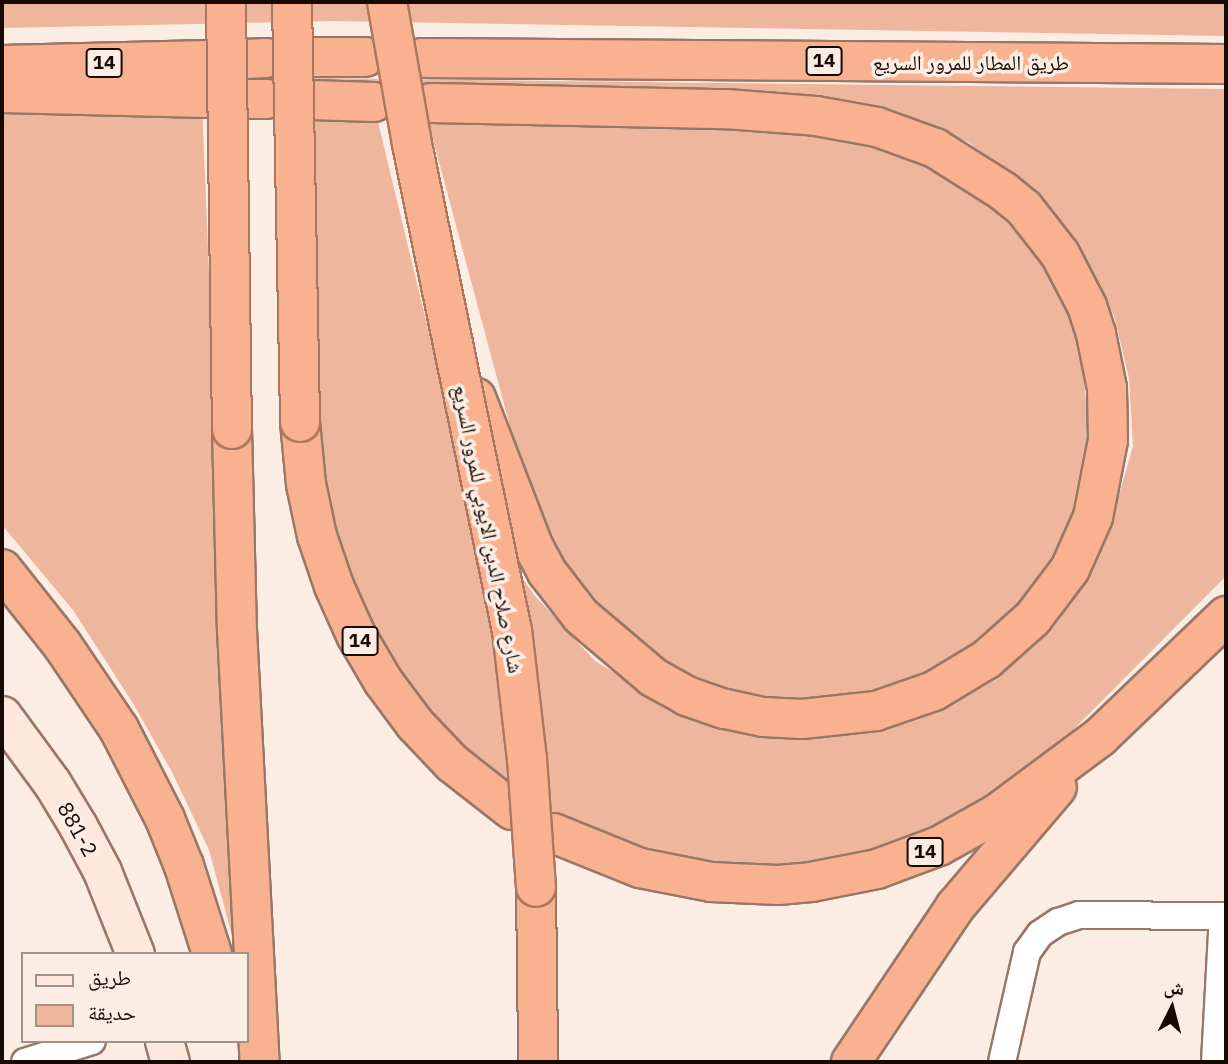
<!DOCTYPE html>
<html>
<head>
<meta charset="utf-8">
<style>
  body { margin:0 }
  #map { position:relative; width:1228px; height:1064px; overflow:hidden; background:#fbece4; font-family:"IBM Plex Sans","Noto Naskh Arabic",sans-serif }
  div>[style] { position:absolute }
  .green>* { inset:0; background:#eeb69c }
  .roads { filter:drop-shadow(2px 0 #997767) drop-shadow(-2px 0 #997767) drop-shadow(0 2px #997767) drop-shadow(0 -2px #997767) }
  .street>* { height:26px; margin:-13px; padding:0 13px; transform-origin:13px; border-radius:13px; background:#fff }
  .secondary>* { height:37px; margin:-18.5px; padding:0 18.5px; transform-origin:18.5px; border-radius:18.5px; background:#fee8dd }
  .highway>* { height:38px; margin:-19px; padding:0 19px; transform-origin:19px; border-radius:19px; background:#fab18f }
  .bridges { filter:drop-shadow(2px 0 #ab775f) drop-shadow(-2px 0 #ab775f) drop-shadow(0 2px #ab775f) drop-shadow(0 -2px #ab775f) }
  .highway-bridge>* { height:38px; margin:-19px; padding:0 19px; transform-origin:19px; border-radius:19px; background:#fab18f }
  span { translate:-50% -50%; white-space:nowrap; text-align:center; line-height:1.15; -webkit-text-stroke:7px #fbece4; paint-order:stroke }
  .shield-label span { padding:2px 5px; background:#fbece4; border:2px solid; border-radius:5px; -webkit-text-stroke-width:0 }
  .shield-label { font-size:19px; color:#170a05; font-weight:700 }
  .street-label { font-size:21px; color:#170a05 }
  .frame { position:absolute; inset:0; border:4px solid #170a05; pointer-events:none }
  .legend { position:absolute; left:21px; top:952px; width:228px; height:91px; box-sizing:border-box; background:#fbece4; border:2px solid #a0928b; margin:0; padding:9px 12px; list-style:none; font-size:21px; color:#170a05 }
  .legend li { display:flex; align-items:center; gap:14px; height:35px }
  .legend b { width:35px; border:2px solid #a0928b }
  .north { position:absolute; left:1137px; top:973px; width:70px; height:70px; -webkit-text-stroke:5px #fbece4; paint-order:stroke; rotate:6deg; font-size:19px; font-weight:700; line-height:28px; text-align:center; color:#170a05 }
  .north::after { content:''; display:block; margin:auto; width:24px; height:32px; background:#170a05; clip-path:polygon(50% 0,100% 100%,50% 72%,0 100%) }
</style>
</head>
<body>
<div id="map">
  <div class="green">
    <i style="clip-path:polygon(2px 2px,1226px 2px,1226px 36px,333px 21px,2px 28px)"></i>
    <i style="clip-path:polygon(60px 75px,1226px 89px,1226px 576px,1063px 740px,998px 790px,908px 838px,853px 857px,781px 866px,708px 865px,635px 846px,556px 817px,510px 793px,412px 702px,356px 598px,328px 511px,320px 407px,312px 115px,377px 118px,470px 503px,535px 596px,595px 661px,679px 711px,773px 737px,872px 733px,933px 714px,986px 685px,1031px 649px,1091px 568px,1114px 513px,1133px 446px,1129px 378px,1114px 316px,1079px 246px,1033px 189px,968px 142px,888px 111px,816px 97px,57px 86px)"></i>
    <i style="clip-path:polygon(2px 99px,202px 103px,237px 954px,209px 850px,172px 772px,134px 705px,73px 610px,2px 525px)"></i>
    <i style="clip-path:polygon(427px 117px,716px 127px,857px 139px,933px 166px,983px 199px,1029px 243px,1062px 294px,1082px 348px,1089px 446px,1073px 518px,1051px 572px,1007px 621px,960px 657px,906px 687px,803px 704px,742px 697px,686px 676px,616px 627px,570px 571px,543px 517px,515px 445px)"></i>
  </div>
  <div class="roads">
    <div class="street">
      <i style="left:25px;top:1062px;width:70px;rotate:-17.4deg"></i>
      <i style="left:1002px;top:1062px;width:113px;rotate:-77.2deg"></i>
      <i style="left:1027px;top:952px;width:22px;rotate:-54deg"></i>
      <i style="left:1040px;top:934px;width:22px;rotate:-34deg"></i>
      <i style="left:1058px;top:922px;width:22px;rotate:-18deg"></i>
      <i style="left:1079px;top:915px;width:147px;rotate:0.4deg"></i>
      <i style="left:1215px;top:1062px;width:146px;rotate:-86.9deg"></i>
    </div>
    <div class="secondary">
      <i style="left:2px;top:715px;width:84px;rotate:53.7deg"></i>
      <i style="left:52px;top:783px;width:50px;rotate:58.8deg"></i>
      <i style="left:78px;top:826px;width:51px;rotate:61.9deg"></i>
      <i style="left:102px;top:871px;width:89px;rotate:68.3deg"></i>
      <i style="left:164px;top:1041px;width:22px;rotate:74deg"></i>
    </div>
    <div class="highway">
      <i style="left:311px;top:57px;width:54px"></i>
      <i style="left:422px;top:58px;width:804px;rotate:0.43deg"></i>
      <i style="left:246px;top:59px;width:20px;rotate:-3deg"></i>
      <i style="left:2px;top:65px;width:205px;rotate:-1.4deg"></i>
      <i style="left:2px;top:93px;width:205px;rotate:1.4deg"></i>
      <i style="left:246px;top:99px;width:21px"></i>
      <i style="left:311px;top:100px;width:63px;rotate:1.8deg"></i>
      <i style="left:431px;top:103px;width:295px;rotate:1.2deg"></i>
      <i style="left:726px;top:109px;width:90px;rotate:4.4deg"></i>
      <i style="left:816px;top:116px;width:62px;rotate:10.2deg"></i>
      <i style="left:877px;top:127px;width:62px;rotate:19.9deg"></i>
      <i style="left:935px;top:148px;width:80px;rotate:32.3deg"></i>
      <i style="left:1003px;top:191px;width:27px;rotate:39deg"></i>
      <i style="left:1024px;top:208px;width:58px;rotate:52deg"></i>
      <i style="left:1060px;top:254px;width:59px;rotate:62.6deg"></i>
      <i style="left:1087px;top:306px;width:29px;rotate:72deg"></i>
      <i style="left:1096px;top:334px;width:55px;rotate:78.5deg"></i>
      <i style="left:1107px;top:388px;width:52px;rotate:88.9deg"></i>
      <i style="left:1108px;top:440px;width:78px;rotate:101deg"></i>
      <i style="left:1093px;top:517px;width:57px;rotate:113.9deg"></i>
      <i style="left:1070px;top:569px;width:61px;rotate:127.1deg"></i>
      <i style="left:1033px;top:618px;width:62px;rotate:138.3deg"></i>
      <i style="left:987px;top:659px;width:62px;rotate:148.9deg"></i>
      <i style="left:934px;top:691px;width:61px;rotate:161deg"></i>
      <i style="left:876px;top:711px;width:74px;rotate:173.8deg"></i>
      <i style="left:802px;top:719px;width:39px;rotate:-177deg"></i>
      <i style="left:763px;top:717px;width:40px;rotate:-168deg"></i>
      <i style="left:724px;top:709px;width:39px;rotate:-161deg"></i>
      <i style="left:687px;top:696px;width:39px;rotate:-151deg"></i>
      <i style="left:653px;top:677px;width:94px;rotate:-139.7deg"></i>
      <i style="left:581px;top:616px;width:56px;rotate:-127.7deg"></i>
      <i style="left:547px;top:572px;width:27px;rotate:-118deg"></i>
      <i style="left:534px;top:548px;width:161px;rotate:-111.1deg"></i>
      <i style="left:300px;top:422px;width:62px;rotate:84.5deg"></i>
      <i style="left:306px;top:484px;width:53px;rotate:78.1deg"></i>
      <i style="left:317px;top:536px;width:53px;rotate:71.2deg"></i>
      <i style="left:334px;top:586px;width:54px;rotate:65.8deg"></i>
      <i style="left:356px;top:635px;width:53px;rotate:59.6deg"></i>
      <i style="left:383px;top:681px;width:54px;rotate:53.3deg"></i>
      <i style="left:415px;top:724px;width:54px;rotate:46.5deg"></i>
      <i style="left:452px;top:763px;width:76px;rotate:38.1deg"></i>
      <i style="left:232px;top:429px;width:201px;rotate:88.6deg"></i>
      <i style="left:237px;top:630px;width:433px;rotate:87deg"></i>
      <i style="left:2px;top:569px;width:98px;rotate:51.6deg"></i>
      <i style="left:63px;top:646px;width:100px;rotate:56deg"></i>
      <i style="left:119px;top:729px;width:101px;rotate:62.9deg"></i>
      <i style="left:165px;top:819px;width:51px;rotate:68deg"></i>
      <i style="left:184px;top:866px;width:92px;rotate:72.3deg"></i>
      <i style="left:553px;top:833px;width:94px;rotate:21.9deg"></i>
      <i style="left:640px;top:868px;width:72px;rotate:11.2deg"></i>
      <i style="left:711px;top:882px;width:67px;rotate:2.6deg"></i>
      <i style="left:778px;top:885px;width:33px;rotate:-5deg"></i>
      <i style="left:811px;top:882px;width:67px;rotate:-11.1deg"></i>
      <i style="left:877px;top:869px;width:66px;rotate:-20.4deg"></i>
      <i style="left:939px;top:846px;width:68px;rotate:-29.2deg"></i>
      <i style="left:998px;top:813px;width:127px;rotate:-36.7deg"></i>
      <i style="left:1100px;top:737px;width:175px;rotate:-43.8deg"></i>
      <i style="left:536px;top:887px;width:175px;rotate:89.3deg"></i>
      <i style="left:851px;top:1062px;width:187px;rotate:-56.1deg"></i>
      <i style="left:955px;top:907px;width:157px;rotate:-49.6deg"></i>
    </div>
  </div>
  <div class="bridges">
    <div class="highway-bridge">
      <i style="left:226px;top:2px;width:427px;rotate:89.2deg"></i>
      <i style="left:292px;top:2px;width:420px;rotate:88.9deg"></i>
      <i style="left:387px;top:2px;width:144px;rotate:80deg"></i>
      <i style="left:412px;top:144px;width:496px;rotate:78.4deg"></i>
      <i style="left:512px;top:630px;width:130px;rotate:83.4deg"></i>
      <i style="left:527px;top:759px;width:128px;rotate:86deg"></i>
    </div>
  </div>
  <div class="shield-label">
    <span style="left:824px;top:61px">14</span>
    <span style="left:104px;top:63px">14</span>
    <span style="left:360px;top:641px">14</span>
    <span style="left:925px;top:852px">14</span>
  </div>
  <div class="street-label">
    <span style="left:971px;top:62px">طريق المطار للمرور السريع</span>
    <span style="left:489px;top:529px;rotate:79deg">شارع صلاح الدين الايوبي للمرور السريع</span>
    <span style="left:78px;top:829px;rotate:61deg">881-2</span>
  </div>
  <div class="frame"></div>
  <ul class="legend">
  <li><b style="height:9px;background:#fee8dd"></b>طريق</li>
  <li><b style="height:19px;background:#eeb69c"></b>حديقة</li>
  </ul>
  <div class="north">ش</div>
</div>
</body>
</html>
